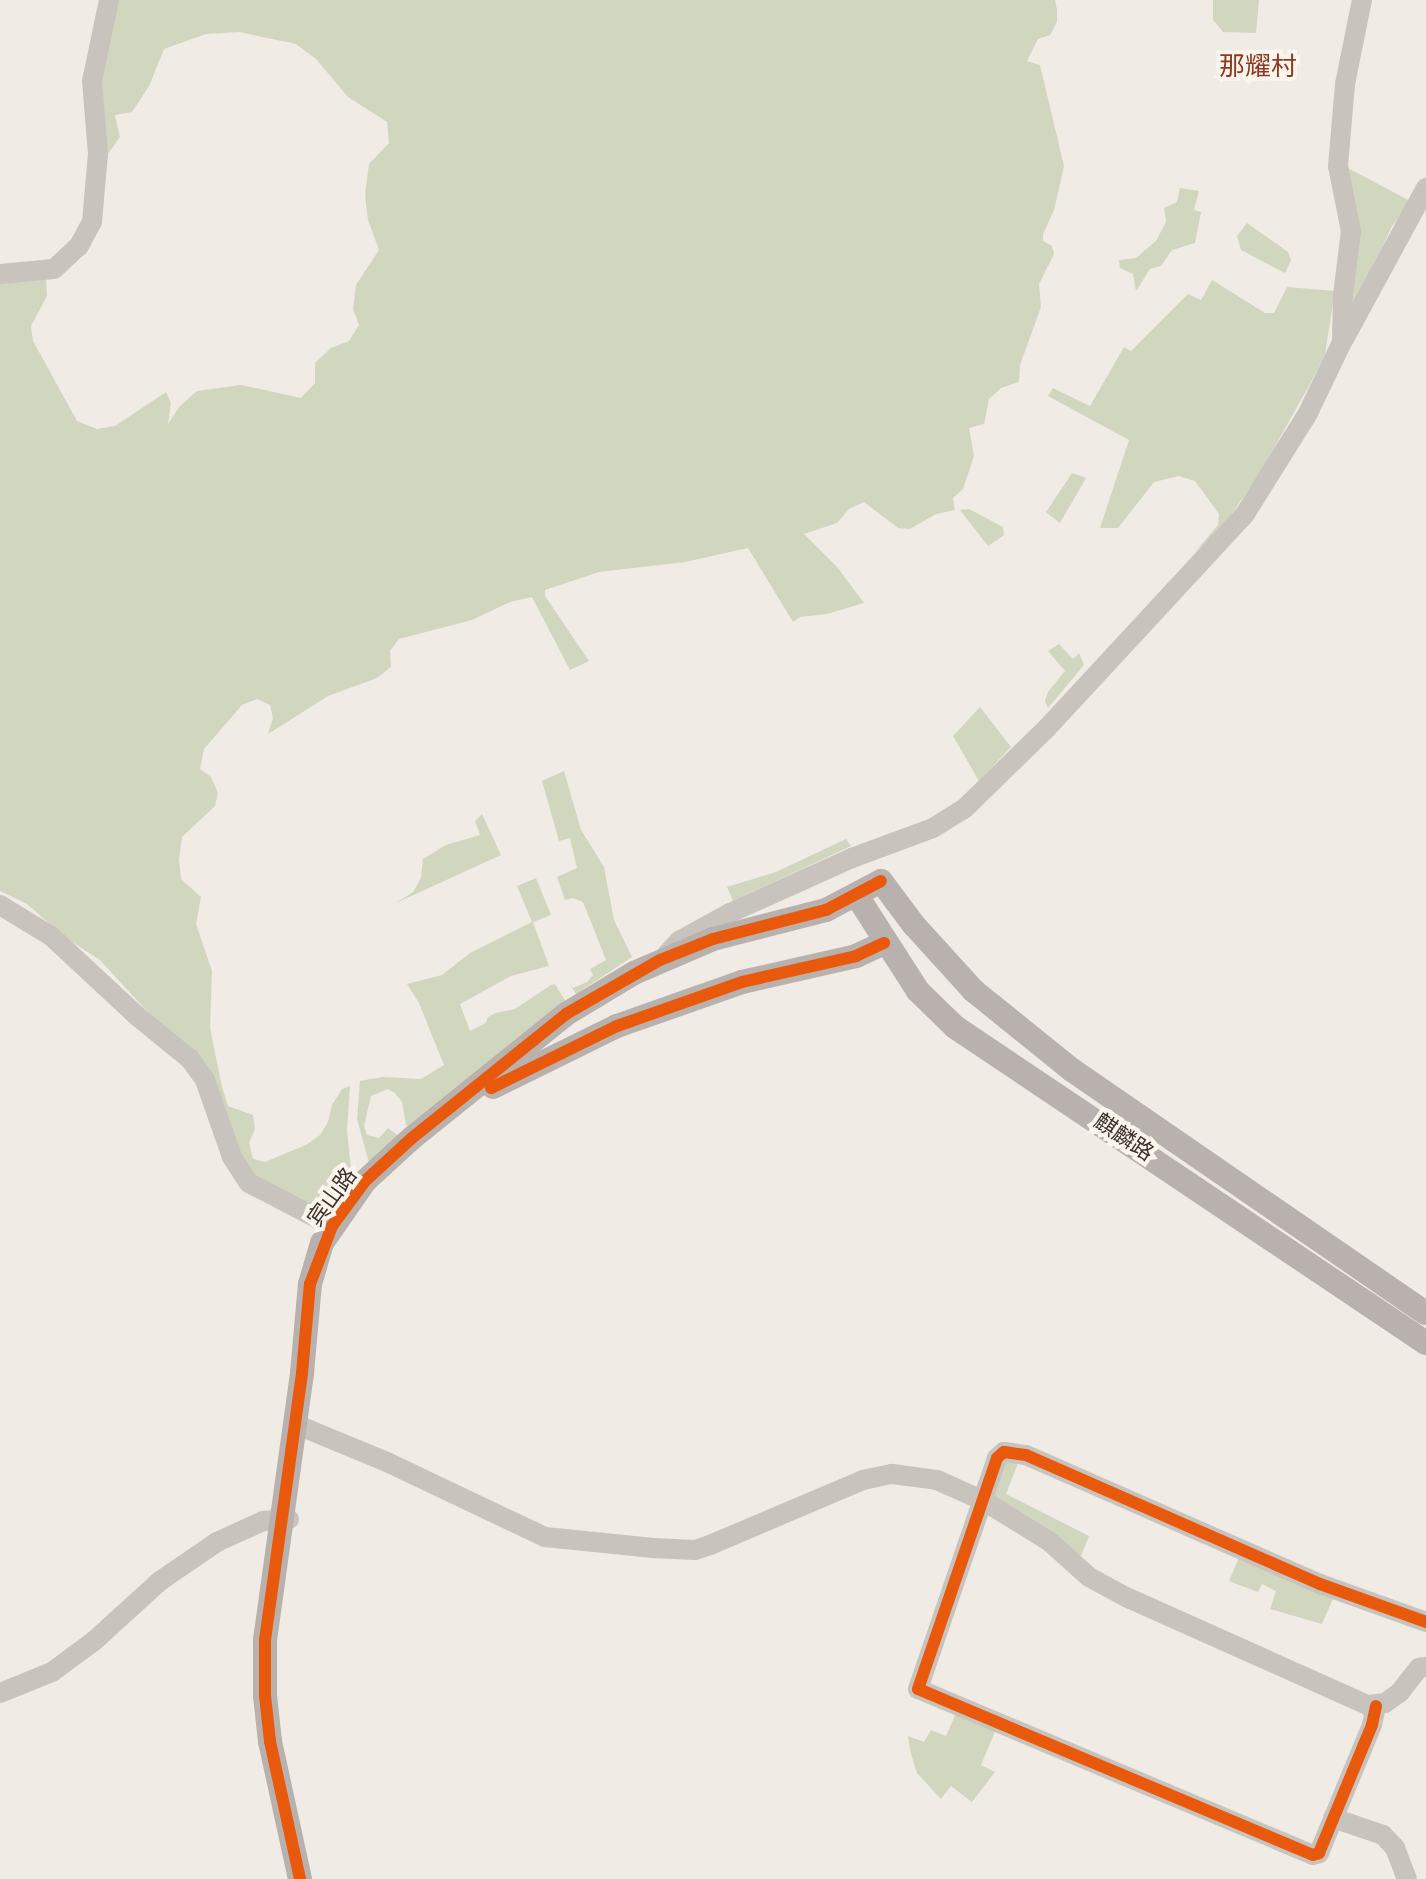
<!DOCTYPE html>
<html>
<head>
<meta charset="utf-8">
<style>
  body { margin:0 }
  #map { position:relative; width:1426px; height:1879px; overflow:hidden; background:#f0ebe5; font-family:"Asap Condensed","Noto Sans SC",sans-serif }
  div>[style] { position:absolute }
  .green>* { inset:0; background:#d1d6bf }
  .minor>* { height:20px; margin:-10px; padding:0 10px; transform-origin:10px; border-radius:10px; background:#c9c3be }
  .major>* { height:24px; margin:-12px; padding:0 12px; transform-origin:12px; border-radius:12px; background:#b8b1ad }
  .cycleway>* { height:12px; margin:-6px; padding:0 6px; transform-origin:6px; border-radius:6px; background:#e8590c }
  span { translate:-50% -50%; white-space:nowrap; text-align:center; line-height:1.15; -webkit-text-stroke:8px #fbf5ee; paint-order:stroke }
  .street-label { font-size:22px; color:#3b302b }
  .quarter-label { font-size:26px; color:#8c3b22 }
</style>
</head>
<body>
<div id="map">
  <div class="green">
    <i style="clip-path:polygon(112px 0,1055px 0,1057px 10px,1057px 22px,1050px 35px,1038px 39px,1027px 61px,1040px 65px,1064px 166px,1054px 210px,1043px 234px,1043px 241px,1052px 246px,1054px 254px,1039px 284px,1041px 307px,1020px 365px,1019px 382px,1001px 388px,989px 399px,984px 424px,969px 428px,974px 456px,963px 489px,953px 498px,955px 510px,936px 514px,910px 529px,898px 528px,864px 502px,849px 509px,837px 523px,804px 534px,837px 567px,864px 603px,827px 614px,800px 617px,793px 622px,748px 548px,685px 562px,599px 572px,545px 590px,545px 596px,589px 661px,570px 670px,532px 597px,510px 602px,472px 620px,399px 639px,390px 651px,391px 667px,377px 678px,328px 696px,268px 734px,273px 718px,270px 705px,257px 699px,242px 705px,204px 749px,200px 769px,211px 777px,218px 793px,215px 806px,182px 837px,179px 860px,181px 879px,201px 897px,196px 924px,212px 971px,210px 1028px,222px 1087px,228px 1106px,253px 1115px,255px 1129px,249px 1143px,253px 1159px,265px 1162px,306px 1145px,320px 1135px,328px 1122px,332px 1105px,342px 1089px,350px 1086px,347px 1130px,352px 1179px,331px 1210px,308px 1206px,246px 1171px,218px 1099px,155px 1020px,100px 960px,66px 938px,27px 904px,0 891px,0 281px,46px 279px,47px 296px,31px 326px,33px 341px,77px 421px,97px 429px,115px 426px,166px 392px,171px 403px,168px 424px,179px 407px,197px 391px,241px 385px,301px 398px,315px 383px,315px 363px,331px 348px,349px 341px,359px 325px,353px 309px,356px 285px,379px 250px,368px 220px,365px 195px,369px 164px,389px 143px,387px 122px,348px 97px,316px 59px,296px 44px,239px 32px,206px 34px,164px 49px,149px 86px,132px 112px,115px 115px,120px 137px,101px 164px,96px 83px)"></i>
    <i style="clip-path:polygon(1213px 0,1259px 0,1256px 33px,1223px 32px,1213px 20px)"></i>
    <i style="clip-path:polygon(1346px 167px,1412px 202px,1392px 226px,1359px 298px,1353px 303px)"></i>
    <i style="clip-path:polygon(1180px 188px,1199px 191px,1194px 210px,1201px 212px,1195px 243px,1172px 250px,1161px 266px,1150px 269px,1136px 291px,1133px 274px,1120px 268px,1119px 260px,1136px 258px,1156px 241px,1166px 222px,1164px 208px,1177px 202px)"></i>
    <i style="clip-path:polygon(1247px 223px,1288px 252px,1291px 260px,1285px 273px,1241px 250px,1237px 236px)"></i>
    <i style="clip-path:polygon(1212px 280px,1265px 313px,1274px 313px,1287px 287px,1335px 291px,1325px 354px,1310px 384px,1260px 473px,1224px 525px,1195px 552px,1218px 525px,1219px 514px,1195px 481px,1179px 476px,1154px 482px,1118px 528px,1100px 528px,1129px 440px,1048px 396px,1053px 388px,1090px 406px,1124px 347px,1131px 351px,1188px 294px,1201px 300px)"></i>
    <i style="clip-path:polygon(1072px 473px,1086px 478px,1060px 523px,1046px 512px)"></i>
    <i style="clip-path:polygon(969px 509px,1003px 527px,1004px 535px,988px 546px,960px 510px)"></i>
    <i style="clip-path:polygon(1059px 644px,1073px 659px,1079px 653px,1084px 665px,1048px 708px,1045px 701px,1048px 692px,1065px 671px,1048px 651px)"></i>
    <i style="clip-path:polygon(980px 707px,1011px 747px,979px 781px,953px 736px)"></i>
    <i style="clip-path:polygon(564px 771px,581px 830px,604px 867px,614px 920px,632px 957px,576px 994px,569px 983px,573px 988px,587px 982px,593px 975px,590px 969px,606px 960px,583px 902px,573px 898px,565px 900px,557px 877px,577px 868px,570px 838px,559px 841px,542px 781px)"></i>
    <i style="clip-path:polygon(482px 814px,501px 855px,396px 903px,413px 892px,421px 878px,423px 859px,446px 845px,480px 835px,475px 821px)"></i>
    <i style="clip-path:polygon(846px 839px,851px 846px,733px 901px,727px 887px,776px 872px)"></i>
    <i style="clip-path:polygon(536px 878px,551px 915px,533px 922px,549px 966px,511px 976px,460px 1004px,470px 1031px,486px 1023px,488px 1017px,496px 1013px,515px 1009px,551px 985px,555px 984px,566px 1002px,411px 1131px,406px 1125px,402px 1102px,395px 1093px,388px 1089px,371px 1096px,364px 1126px,367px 1135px,379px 1138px,388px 1128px,399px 1136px,369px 1163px,357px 1119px,360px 1081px,382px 1077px,421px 1079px,444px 1065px,419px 1003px,407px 984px,442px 975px,470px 953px,532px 922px,517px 886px)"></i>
    <i style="clip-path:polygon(1005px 1456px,1020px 1458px,1006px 1494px,1089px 1536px,1079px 1561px,991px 1496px)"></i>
    <i style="clip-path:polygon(1240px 1555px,1335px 1594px,1322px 1624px,1270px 1609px,1276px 1591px,1262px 1584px,1258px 1592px,1229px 1581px)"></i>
    <i style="clip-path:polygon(957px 1711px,996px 1729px,981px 1765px,995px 1772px,972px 1802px,951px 1786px,941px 1799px,917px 1773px,911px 1754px,908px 1736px,924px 1742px,931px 1730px,946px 1736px)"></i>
  </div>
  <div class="minor">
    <i style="left:0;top:274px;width:54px;rotate:-5.3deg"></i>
    <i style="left:54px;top:269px;width:34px;rotate:-43deg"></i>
    <i style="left:79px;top:246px;width:27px;rotate:-62deg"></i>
    <i style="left:92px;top:222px;width:68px;rotate:-85deg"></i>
    <i style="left:98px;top:154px;width:73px;rotate:-94.7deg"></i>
    <i style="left:92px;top:81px;width:83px;rotate:-78.1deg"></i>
    <i style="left:1344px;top:339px;width:172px;rotate:-61.5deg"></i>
    <i style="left:0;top:905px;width:60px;rotate:31.3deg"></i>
    <i style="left:51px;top:936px;width:117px;rotate:42.9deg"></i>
    <i style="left:137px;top:1016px;width:68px;rotate:39.1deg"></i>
    <i style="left:190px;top:1059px;width:26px;rotate:54deg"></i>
    <i style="left:205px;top:1080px;width:82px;rotate:70.7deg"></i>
    <i style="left:232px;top:1157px;width:31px;rotate:57deg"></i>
    <i style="left:249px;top:1183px;width:93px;rotate:27.4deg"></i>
    <i style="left:667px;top:954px;width:18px;rotate:-47deg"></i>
    <i style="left:679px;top:941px;width:58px;rotate:-28.8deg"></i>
    <i style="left:730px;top:913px;width:134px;rotate:-24.3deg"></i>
    <i style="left:852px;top:858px;width:86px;rotate:-20.3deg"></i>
    <i style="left:933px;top:828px;width:36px;rotate:-32deg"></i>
    <i style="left:964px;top:809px;width:116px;rotate:-44.3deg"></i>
    <i style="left:1047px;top:728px;width:292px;rotate:-47.2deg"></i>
    <i style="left:1245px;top:514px;width:119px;rotate:-58deg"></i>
    <i style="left:1308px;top:413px;width:79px;rotate:-64.4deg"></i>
    <i style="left:1342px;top:342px;width:47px;rotate:-88.8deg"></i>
    <i style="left:1343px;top:295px;width:64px;rotate:-82.9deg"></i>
    <i style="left:1351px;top:231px;width:66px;rotate:-101.3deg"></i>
    <i style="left:1338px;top:166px;width:82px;rotate:-85.1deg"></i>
    <i style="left:1345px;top:84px;width:86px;rotate:-78.6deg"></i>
    <i style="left:295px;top:1424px;width:102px;rotate:22.5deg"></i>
    <i style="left:389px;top:1463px;width:173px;rotate:25.4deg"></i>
    <i style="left:545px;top:1537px;width:109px;rotate:5.8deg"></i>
    <i style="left:653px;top:1548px;width:42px;rotate:2.7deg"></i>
    <i style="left:695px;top:1550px;width:16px;rotate:-18deg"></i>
    <i style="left:710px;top:1545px;width:166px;rotate:-23deg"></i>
    <i style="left:863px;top:1480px;width:30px;rotate:-12deg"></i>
    <i style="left:892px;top:1474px;width:45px;rotate:7.6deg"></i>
    <i style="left:937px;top:1480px;width:51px;rotate:24.1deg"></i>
    <i style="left:984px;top:1501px;width:78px;rotate:31.8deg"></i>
    <i style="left:1050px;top:1542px;width:52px;rotate:41.9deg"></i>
    <i style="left:1089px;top:1577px;width:42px;rotate:28.4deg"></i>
    <i style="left:1126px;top:1597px;width:264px;rotate:24.1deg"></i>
    <i style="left:1367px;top:1705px;width:18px;rotate:-6deg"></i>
    <i style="left:1385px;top:1703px;width:19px;rotate:-36deg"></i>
    <i style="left:1400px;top:1692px;width:31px;rotate:-52deg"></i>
    <i style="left:1419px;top:1668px;width:7px;rotate:-8deg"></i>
    <i style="left:0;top:1693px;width:56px;rotate:-22deg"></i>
    <i style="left:52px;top:1672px;width:52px;rotate:-36.4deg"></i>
    <i style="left:94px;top:1641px;width:89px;rotate:-42.3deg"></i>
    <i style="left:160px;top:1581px;width:69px;rotate:-34.4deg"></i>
    <i style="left:217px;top:1542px;width:51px;rotate:-24.5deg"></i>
    <i style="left:263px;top:1521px;width:26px;rotate:-4deg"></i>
    <i style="left:1376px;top:1706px;width:19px;rotate:102deg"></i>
    <i style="left:1372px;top:1725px;width:139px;rotate:112.5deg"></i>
    <i style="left:1319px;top:1853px;width:6px;rotate:162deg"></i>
    <i style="left:1313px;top:1855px;width:428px;rotate:-157.2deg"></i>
    <i style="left:918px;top:1689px;width:244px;rotate:-71.1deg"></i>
    <i style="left:997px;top:1458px;width:9px;rotate:-41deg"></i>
    <i style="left:1004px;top:1452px;width:22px;rotate:8deg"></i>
    <i style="left:1026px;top:1455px;width:321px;rotate:23.7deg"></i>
    <i style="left:1320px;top:1584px;width:113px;rotate:19.7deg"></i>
    <i style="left:1333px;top:1818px;width:53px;rotate:18.8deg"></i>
    <i style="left:1383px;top:1835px;width:18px;rotate:47deg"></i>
    <i style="left:1395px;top:1848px;width:33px;rotate:69deg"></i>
  </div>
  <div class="major">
    <i style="left:857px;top:896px;width:113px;rotate:57.3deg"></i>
    <i style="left:918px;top:991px;width:52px;rotate:44.2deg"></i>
    <i style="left:955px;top:1027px;width:567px;rotate:33.86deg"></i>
    <i style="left:493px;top:1087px;width:138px;rotate:-26.2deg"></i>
    <i style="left:617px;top:1026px;width:133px;rotate:-19.4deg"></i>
    <i style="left:742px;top:982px;width:117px;rotate:-12.8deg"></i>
    <i style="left:856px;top:956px;width:31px;rotate:-25deg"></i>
    <i style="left:300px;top:1879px;width:141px;rotate:-102.3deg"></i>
    <i style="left:270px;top:1741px;width:45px;rotate:-96.3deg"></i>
    <i style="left:265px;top:1696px;width:56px;rotate:-90deg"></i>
    <i style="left:265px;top:1640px;width:270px;rotate:-82.1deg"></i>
    <i style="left:302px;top:1373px;width:89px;rotate:-84.9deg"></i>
    <i style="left:310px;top:1284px;width:43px;rotate:-73.7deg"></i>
    <i style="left:322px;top:1243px;width:75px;rotate:-55.3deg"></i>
    <i style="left:365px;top:1181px;width:64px;rotate:-42.5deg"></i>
    <i style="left:412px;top:1138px;width:198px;rotate:-38.8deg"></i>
    <i style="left:566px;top:1014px;width:79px;rotate:-31.1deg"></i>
    <i style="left:634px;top:973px;width:86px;rotate:-23.3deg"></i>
    <i style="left:713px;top:939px;width:117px;rotate:-14.4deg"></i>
    <i style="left:826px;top:910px;width:62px;rotate:-27.8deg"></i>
    <i style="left:881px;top:881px;width:54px;rotate:53.3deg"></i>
    <i style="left:913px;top:924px;width:91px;rotate:47.7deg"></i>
    <i style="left:974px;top:991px;width:126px;rotate:38.9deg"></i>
    <i style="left:1072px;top:1070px;width:429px;rotate:34.5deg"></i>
  </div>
  <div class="cycleway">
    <i style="left:491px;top:1088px;width:140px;rotate:-26.2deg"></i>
    <i style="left:617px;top:1026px;width:133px;rotate:-19.4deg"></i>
    <i style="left:742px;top:982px;width:117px;rotate:-12.8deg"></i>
    <i style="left:856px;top:956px;width:31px;rotate:-25deg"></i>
    <i style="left:1376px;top:1706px;width:19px;rotate:102deg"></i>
    <i style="left:1372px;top:1725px;width:139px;rotate:112.5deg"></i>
    <i style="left:1319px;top:1853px;width:6px;rotate:162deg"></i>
    <i style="left:1313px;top:1855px;width:428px;rotate:-157.2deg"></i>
    <i style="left:918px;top:1689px;width:244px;rotate:-71.1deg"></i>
    <i style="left:997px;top:1458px;width:9px;rotate:-41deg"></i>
    <i style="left:1004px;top:1452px;width:22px;rotate:8deg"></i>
    <i style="left:1026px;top:1455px;width:321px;rotate:23.7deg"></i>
    <i style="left:1320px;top:1584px;width:113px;rotate:19.7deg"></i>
    <i style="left:300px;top:1879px;width:141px;rotate:-102.3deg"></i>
    <i style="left:270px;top:1741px;width:45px;rotate:-96.3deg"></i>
    <i style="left:265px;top:1696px;width:56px;rotate:-90deg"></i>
    <i style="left:265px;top:1640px;width:270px;rotate:-82.1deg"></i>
    <i style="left:302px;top:1373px;width:89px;rotate:-84.9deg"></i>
    <i style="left:310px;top:1284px;width:62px;rotate:-69.2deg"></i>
    <i style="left:332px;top:1226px;width:56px;rotate:-53.7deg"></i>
    <i style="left:365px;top:1181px;width:64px;rotate:-42.5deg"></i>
    <i style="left:412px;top:1138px;width:198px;rotate:-38.8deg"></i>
    <i style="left:566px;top:1014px;width:108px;rotate:-29.9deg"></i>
    <i style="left:660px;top:960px;width:57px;rotate:-21.6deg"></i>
    <i style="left:713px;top:939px;width:117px;rotate:-14.4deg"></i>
    <i style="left:826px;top:910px;width:62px;rotate:-27.8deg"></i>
  </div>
  <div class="street-label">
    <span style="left:1124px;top:1137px;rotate:34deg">麒麟路</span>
    <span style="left:332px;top:1197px;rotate:-54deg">宾山路</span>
  </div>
  <div class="quarter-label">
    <span style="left:1258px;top:67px">那耀村</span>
  </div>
</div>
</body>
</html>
